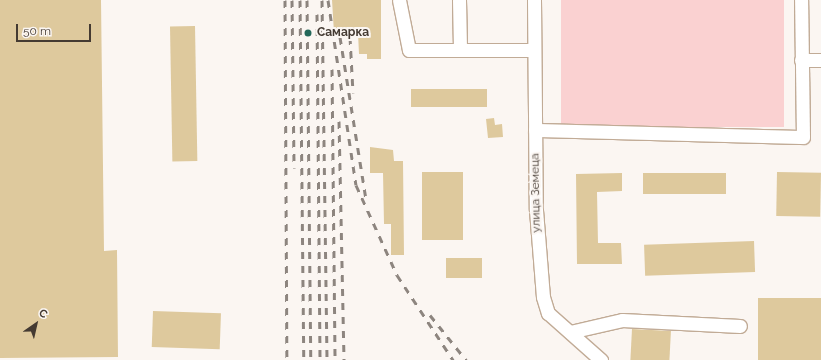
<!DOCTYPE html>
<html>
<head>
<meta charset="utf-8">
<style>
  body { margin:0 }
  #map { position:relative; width:821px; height:360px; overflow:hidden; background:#fbf6f2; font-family:Raleway,sans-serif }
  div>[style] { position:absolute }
  .green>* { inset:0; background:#fad1d1; transform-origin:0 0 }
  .building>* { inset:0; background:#dec99d; transform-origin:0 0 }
  .roads { filter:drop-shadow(1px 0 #c1ab96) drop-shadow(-1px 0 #c1ab96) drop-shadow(0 1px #c1ab96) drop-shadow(0 -1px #c1ab96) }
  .minor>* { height:13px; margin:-6.5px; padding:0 6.5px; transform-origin:6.5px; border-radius:6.5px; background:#fff }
  .rail>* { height:3px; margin-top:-1.5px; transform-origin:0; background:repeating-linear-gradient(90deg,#8d857f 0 7px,transparent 0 14px) }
  .dots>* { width:11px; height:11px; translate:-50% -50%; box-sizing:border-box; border:2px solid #fbf6f2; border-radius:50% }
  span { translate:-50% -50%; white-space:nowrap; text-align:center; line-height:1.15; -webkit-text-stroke:4px #fbf6f2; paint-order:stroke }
  .poi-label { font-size:12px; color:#443a32; font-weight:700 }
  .left { translate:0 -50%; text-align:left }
  .street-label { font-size:12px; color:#443a32 }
  .north { position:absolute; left:16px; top:304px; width:40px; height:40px; -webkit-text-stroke:3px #fbf6f2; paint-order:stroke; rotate:34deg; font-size:11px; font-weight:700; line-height:16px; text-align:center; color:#443a32 }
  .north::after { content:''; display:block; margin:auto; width:14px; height:18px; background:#443a32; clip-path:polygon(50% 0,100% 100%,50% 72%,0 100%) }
  .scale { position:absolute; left:16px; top:24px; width:75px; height:18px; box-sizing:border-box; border:2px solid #443a32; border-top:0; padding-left:5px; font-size:12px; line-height:14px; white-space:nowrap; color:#443a32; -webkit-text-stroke:3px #fbf6f2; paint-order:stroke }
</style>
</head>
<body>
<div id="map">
  <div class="green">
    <i style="left:561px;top:0;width:223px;height:127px"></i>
  </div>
  <div class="building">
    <i style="clip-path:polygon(0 0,101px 0,104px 251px,117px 250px,118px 357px,0 358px)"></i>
    <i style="clip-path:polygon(332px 0,381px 0,381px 59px,367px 59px,367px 54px,359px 54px,358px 33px,334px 33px)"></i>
    <i style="left:195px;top:26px;width:135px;height:25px;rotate:89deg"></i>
    <i style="left:411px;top:89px;width:76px;height:18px"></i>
    <i style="clip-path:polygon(494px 118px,495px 125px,502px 124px,503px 137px,488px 138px,486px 119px)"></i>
    <i style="clip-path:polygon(370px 147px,393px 150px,394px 161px,403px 161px,404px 255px,391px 255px,391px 224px,384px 224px,383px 173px,370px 173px)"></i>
    <i style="left:422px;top:172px;width:41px;height:68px"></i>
    <i style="left:777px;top:172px;width:44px;height:44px;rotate:1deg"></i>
    <i style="clip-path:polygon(622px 173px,622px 191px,597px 192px,598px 243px,621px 243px,622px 264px,577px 264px,576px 174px)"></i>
    <i style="left:726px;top:173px;width:21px;height:83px;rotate:90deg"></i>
    <i style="left:754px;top:241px;width:31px;height:110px;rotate:88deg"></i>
    <i style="left:446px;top:258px;width:36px;height:20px"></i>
    <i style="left:758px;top:298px;width:63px;height:62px"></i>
    <i style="left:153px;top:311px;width:68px;height:36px;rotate:2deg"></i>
    <i style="left:632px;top:329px;width:39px;height:31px;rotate:3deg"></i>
  </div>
  <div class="roads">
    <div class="minor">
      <i style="left:399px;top:0;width:51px;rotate:78.7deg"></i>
      <i style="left:409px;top:50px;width:125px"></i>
      <i style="left:459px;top:0;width:49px;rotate:88.8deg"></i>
      <i style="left:534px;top:0;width:210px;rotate:89.5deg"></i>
      <i style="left:536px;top:210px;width:87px;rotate:85.4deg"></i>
      <i style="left:543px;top:297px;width:17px;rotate:73deg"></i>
      <i style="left:548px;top:313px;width:71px;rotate:41.6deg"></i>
      <i style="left:801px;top:60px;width:20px"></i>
      <i style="left:535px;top:130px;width:268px;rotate:1.5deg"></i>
      <i style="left:803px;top:137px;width:137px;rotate:-90.8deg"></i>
      <i style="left:570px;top:332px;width:53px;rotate:-13deg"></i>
      <i style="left:622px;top:320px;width:118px;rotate:2.9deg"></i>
    </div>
  </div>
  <div class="rail">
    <i style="left:285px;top:0;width:360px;rotate:89.7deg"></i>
    <i style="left:292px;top:0;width:168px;rotate:89.3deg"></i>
    <i style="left:300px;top:0;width:360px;rotate:89.4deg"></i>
    <i style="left:307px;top:0;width:360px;rotate:89.4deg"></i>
    <i style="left:322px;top:0;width:360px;rotate:89.2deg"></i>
    <i style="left:328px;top:0;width:187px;rotate:81.4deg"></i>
    <i style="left:356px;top:185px;width:99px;rotate:65.5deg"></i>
    <i style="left:397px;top:275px;width:102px;rotate:56.6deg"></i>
    <i style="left:317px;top:14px;width:346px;rotate:89.5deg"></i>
    <i style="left:340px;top:37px;width:165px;rotate:80.9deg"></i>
    <i style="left:350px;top:37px;width:56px;rotate:86.9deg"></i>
    <i style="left:332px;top:69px;width:291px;rotate:89.4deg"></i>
    <i style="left:339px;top:121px;width:239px;rotate:88.8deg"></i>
    <i style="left:430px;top:315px;width:58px;rotate:51.3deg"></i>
  </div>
  <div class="dots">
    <i style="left:308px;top:33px;background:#24685a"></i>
  </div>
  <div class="poi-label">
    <span class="left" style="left:317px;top:33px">Самарка</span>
  </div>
  <div class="street-label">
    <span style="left:536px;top:193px;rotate:-91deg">улица Земеца</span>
  </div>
  <div class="north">С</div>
  <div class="scale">50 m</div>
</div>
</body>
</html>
